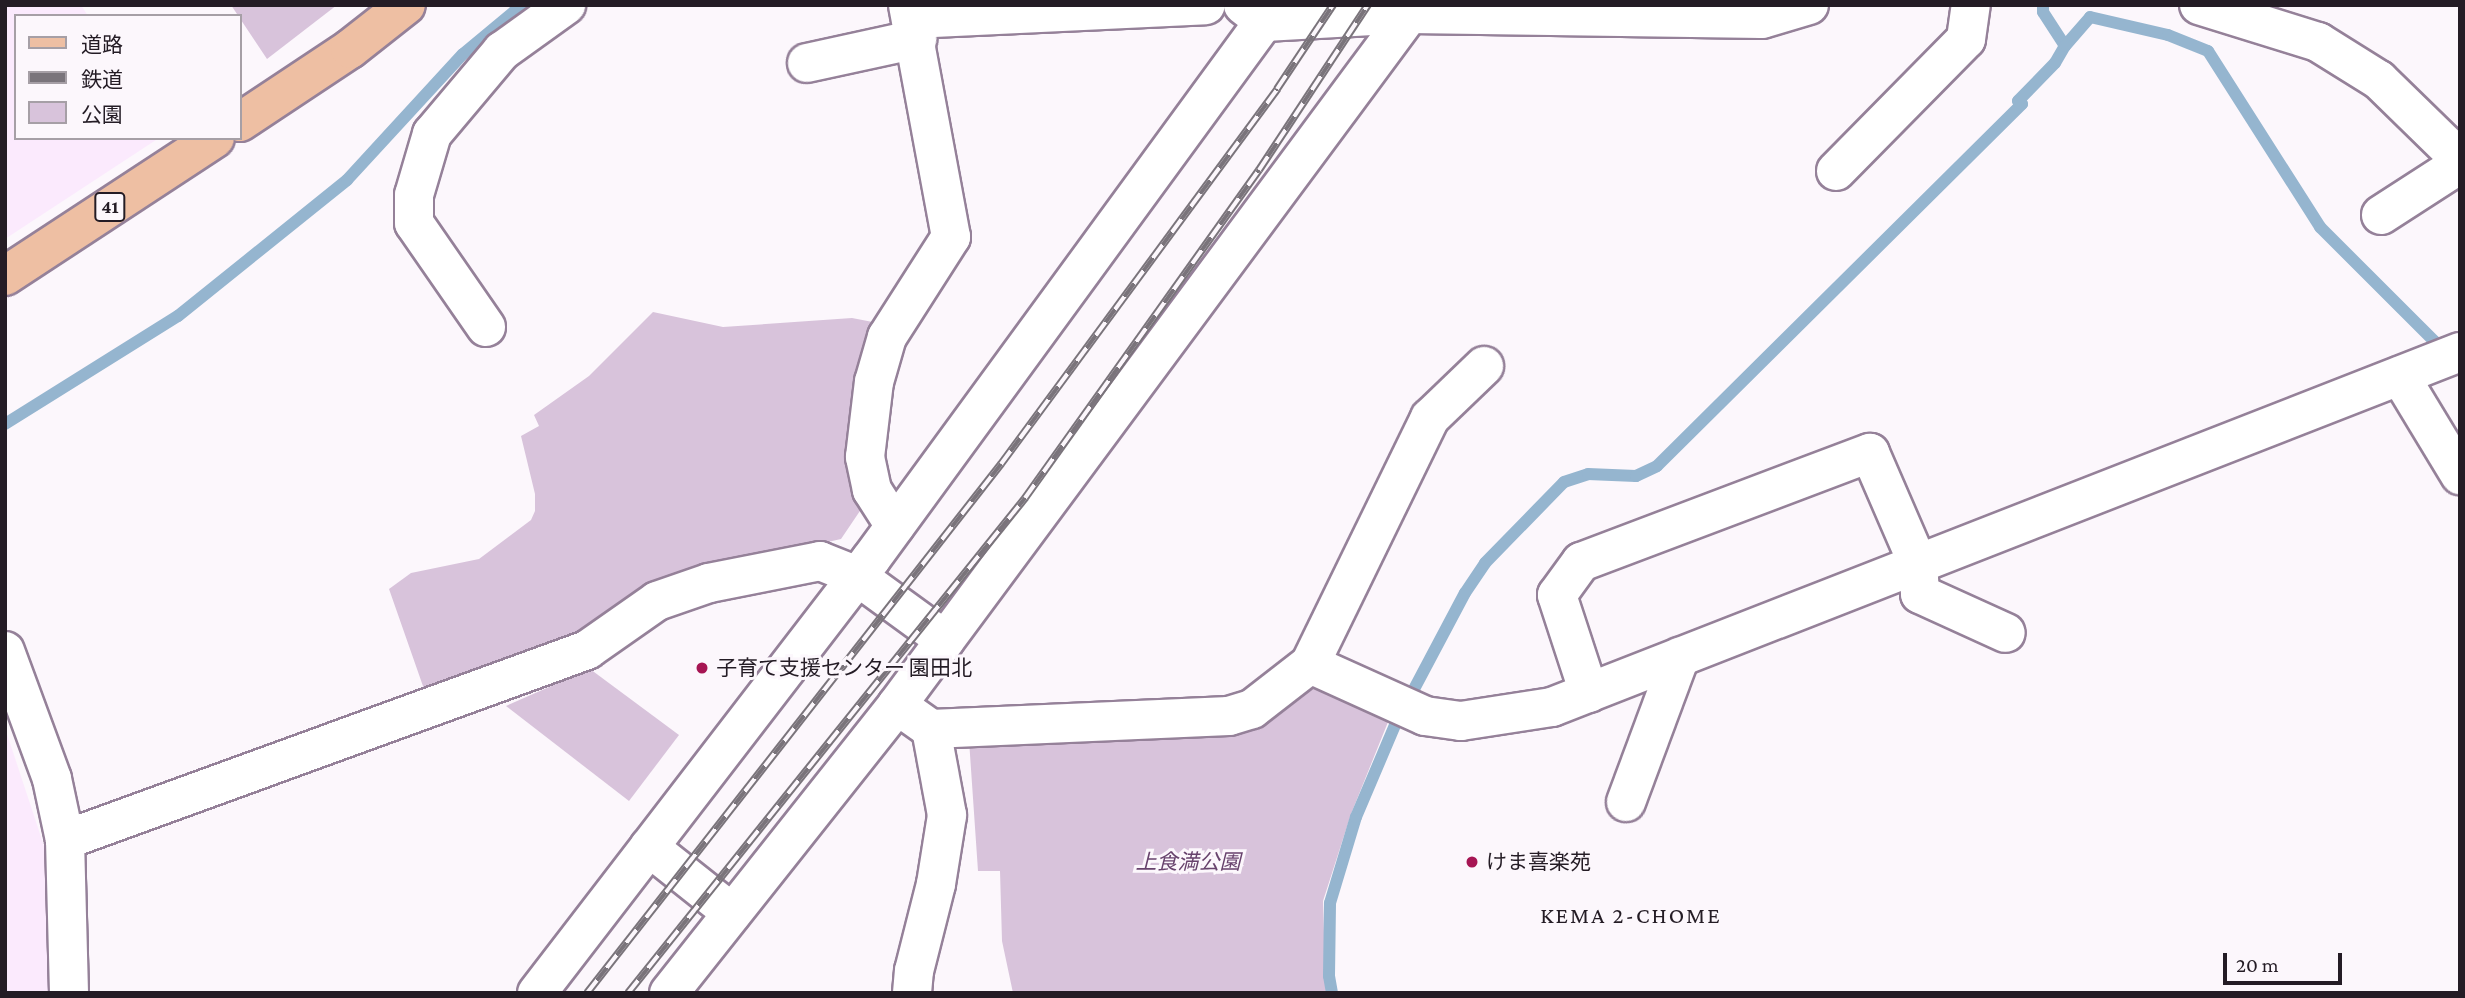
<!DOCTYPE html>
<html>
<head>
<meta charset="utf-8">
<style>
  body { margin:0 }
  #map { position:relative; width:2465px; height:998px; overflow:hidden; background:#fcf7fc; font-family:"Crimson Pro","Noto Sans JP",serif }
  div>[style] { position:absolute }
  .built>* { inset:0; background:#fbeafd }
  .green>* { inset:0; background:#d8c3db }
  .stream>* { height:12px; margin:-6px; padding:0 6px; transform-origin:6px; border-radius:6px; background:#95b5cf }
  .roads { filter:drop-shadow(2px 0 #958199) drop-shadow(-2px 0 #958199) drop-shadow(0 2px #958199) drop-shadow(0 -2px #958199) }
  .minor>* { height:38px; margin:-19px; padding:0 19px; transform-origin:19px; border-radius:19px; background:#fff }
  .major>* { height:38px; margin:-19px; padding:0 19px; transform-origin:19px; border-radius:19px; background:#eebfa3 }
  .rail>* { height:8px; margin-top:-4px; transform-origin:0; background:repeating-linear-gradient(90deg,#fcf7fc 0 16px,#7a747b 0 32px); box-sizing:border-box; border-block:2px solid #7a747b }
  .dots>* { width:19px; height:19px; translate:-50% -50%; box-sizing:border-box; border:4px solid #fcf7fc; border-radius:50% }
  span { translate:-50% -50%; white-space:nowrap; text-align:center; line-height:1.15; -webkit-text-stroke:6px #fcf7fc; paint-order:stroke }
  .shield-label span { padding:2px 5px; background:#fcf7fc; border:2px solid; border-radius:5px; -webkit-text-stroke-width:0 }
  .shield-label { font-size:19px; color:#241c25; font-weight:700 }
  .poi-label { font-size:21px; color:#241c25 }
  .left { translate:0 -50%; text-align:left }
  .park-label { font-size:21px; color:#68436d; font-style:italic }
  .neighbourhood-label { font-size:23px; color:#241c25; letter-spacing:2px }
  .frame { position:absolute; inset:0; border:7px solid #241c25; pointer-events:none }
  .legend { position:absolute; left:14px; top:14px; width:228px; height:126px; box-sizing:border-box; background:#fcf7fc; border:2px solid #a69fa6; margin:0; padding:9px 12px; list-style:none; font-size:21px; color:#241c25 }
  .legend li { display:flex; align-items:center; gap:14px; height:35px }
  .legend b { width:35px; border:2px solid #a69fa6 }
  .scale { position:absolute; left:2223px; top:953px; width:119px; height:32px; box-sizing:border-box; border:4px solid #241c25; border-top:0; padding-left:9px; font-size:21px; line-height:24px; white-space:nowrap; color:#241c25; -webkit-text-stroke:5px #fcf7fc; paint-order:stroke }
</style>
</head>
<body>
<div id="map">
  <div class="built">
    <i style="clip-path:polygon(5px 5px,81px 5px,88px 16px,16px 16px,16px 138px,159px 138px,5px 239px)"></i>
    <i style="clip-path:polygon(5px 728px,49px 861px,49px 993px,5px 993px)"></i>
  </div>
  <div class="green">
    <i style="clip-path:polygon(231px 5px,337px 5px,267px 59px)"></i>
    <i style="clip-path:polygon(653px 312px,723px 327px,852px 318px,883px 324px,864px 505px,841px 539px,716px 567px,579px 637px,424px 689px,389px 589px,411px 573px,479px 559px,531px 520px,535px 511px,535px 494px,521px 436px,539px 426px,534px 415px,589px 376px)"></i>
    <i style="clip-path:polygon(590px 669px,679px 735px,629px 801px,506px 706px)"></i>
    <i style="clip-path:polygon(1328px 687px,1388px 722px,1351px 814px,1323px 901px,1326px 993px,1013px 993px,1002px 941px,1000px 871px,978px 871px,969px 740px)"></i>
  </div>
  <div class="stream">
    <i style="left:2043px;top:5px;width:7px;rotate:90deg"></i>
    <i style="left:2043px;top:12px;width:40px;rotate:57.1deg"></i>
    <i style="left:5px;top:424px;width:204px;rotate:-32deg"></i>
    <i style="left:178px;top:316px;width:217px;rotate:-38.8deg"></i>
    <i style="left:347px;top:180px;width:171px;rotate:-47.4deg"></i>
    <i style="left:463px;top:54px;width:77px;rotate:-39.7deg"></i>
    <i style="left:1332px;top:993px;width:17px;rotate:-100deg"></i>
    <i style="left:1329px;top:976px;width:73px;rotate:-89.2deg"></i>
    <i style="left:1330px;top:903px;width:90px;rotate:-73.2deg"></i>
    <i style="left:1356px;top:817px;width:100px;rotate:-67deg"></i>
    <i style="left:1395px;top:725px;width:149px;rotate:-62.1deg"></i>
    <i style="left:1465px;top:593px;width:36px;rotate:-56deg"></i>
    <i style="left:1485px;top:563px;width:113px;rotate:-45.7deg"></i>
    <i style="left:1564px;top:482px;width:25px;rotate:-18deg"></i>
    <i style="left:1588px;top:474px;width:48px;rotate:2.4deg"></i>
    <i style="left:1636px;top:476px;width:23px;rotate:-25deg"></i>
    <i style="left:1657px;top:466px;width:514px;rotate:-44.76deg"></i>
    <i style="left:2022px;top:104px;width:5px;rotate:-143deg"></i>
    <i style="left:2018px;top:101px;width:53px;rotate:-45.8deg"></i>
    <i style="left:2055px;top:63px;width:20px;rotate:-60deg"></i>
    <i style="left:2065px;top:46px;width:38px;rotate:-49deg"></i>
    <i style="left:2090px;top:17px;width:80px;rotate:13deg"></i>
    <i style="left:2168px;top:35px;width:43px;rotate:21.8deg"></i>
    <i style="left:2208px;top:51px;width:209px;rotate:57.5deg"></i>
    <i style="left:2320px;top:227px;width:161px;rotate:45deg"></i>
    <i style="left:2434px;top:341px;width:17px;rotate:36deg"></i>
  </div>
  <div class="roads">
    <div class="minor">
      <i style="left:1243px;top:5px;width:28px;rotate:38deg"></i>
      <i style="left:1265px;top:22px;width:145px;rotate:-3.2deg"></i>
      <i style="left:1410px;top:14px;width:352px;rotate:0.8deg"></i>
      <i style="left:1762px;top:19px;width:49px;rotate:-16.6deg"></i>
      <i style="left:2199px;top:5px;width:125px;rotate:17.3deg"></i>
      <i style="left:2318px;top:42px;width:72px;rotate:31.9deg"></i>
      <i style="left:2379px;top:80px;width:113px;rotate:44.3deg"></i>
      <i style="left:912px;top:19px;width:294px;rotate:-2.7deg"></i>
      <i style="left:807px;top:63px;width:113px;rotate:-12.3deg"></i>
      <i style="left:1836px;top:171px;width:185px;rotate:-45.4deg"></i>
      <i style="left:1966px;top:39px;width:34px;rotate:-82deg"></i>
      <i style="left:2381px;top:215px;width:94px;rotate:-32.8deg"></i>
      <i style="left:486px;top:327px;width:126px;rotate:-124.7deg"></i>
      <i style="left:414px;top:223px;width:28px;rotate:-90deg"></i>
      <i style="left:414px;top:195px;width:64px;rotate:-73.6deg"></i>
      <i style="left:432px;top:134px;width:109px;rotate:-49.9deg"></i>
      <i style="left:502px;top:51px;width:79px;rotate:-35.7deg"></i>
      <i style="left:2400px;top:376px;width:116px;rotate:58.8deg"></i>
      <i style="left:895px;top:526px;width:43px;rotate:-122.6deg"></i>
      <i style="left:872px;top:490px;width:34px;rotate:-102deg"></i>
      <i style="left:865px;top:457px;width:76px;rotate:-83.2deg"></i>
      <i style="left:874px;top:382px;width:47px;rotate:-73.9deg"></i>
      <i style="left:887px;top:337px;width:119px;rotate:-57.4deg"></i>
      <i style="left:951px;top:237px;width:236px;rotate:-100.5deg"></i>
      <i style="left:5px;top:651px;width:136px;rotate:69.8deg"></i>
      <i style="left:52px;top:779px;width:62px;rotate:78deg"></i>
      <i style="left:65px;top:840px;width:153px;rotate:88.5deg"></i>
      <i style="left:1310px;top:664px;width:126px;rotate:24.3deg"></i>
      <i style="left:1425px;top:716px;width:36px;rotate:8deg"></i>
      <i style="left:1461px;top:721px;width:92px;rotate:-8.7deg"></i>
      <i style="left:1552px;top:707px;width:975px;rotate:-21.35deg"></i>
      <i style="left:1589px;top:693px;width:103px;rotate:-108.1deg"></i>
      <i style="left:1557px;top:595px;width:41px;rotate:-54deg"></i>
      <i style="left:1581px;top:562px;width:309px;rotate:-20.7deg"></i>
      <i style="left:1870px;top:453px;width:121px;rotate:66.6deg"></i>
      <i style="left:1918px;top:564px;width:30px;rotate:86deg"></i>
      <i style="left:1920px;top:594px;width:94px;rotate:24.4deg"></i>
      <i style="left:897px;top:705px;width:42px;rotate:35.2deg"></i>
      <i style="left:931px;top:729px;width:298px;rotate:-2.5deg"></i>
      <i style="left:1229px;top:716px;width:24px;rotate:-17deg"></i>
      <i style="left:1252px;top:709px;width:73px;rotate:-37.8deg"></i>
      <i style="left:1310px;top:664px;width:274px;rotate:-64deg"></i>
      <i style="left:1430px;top:418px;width:75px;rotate:-43.9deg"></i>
      <i style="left:1626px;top:802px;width:155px;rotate:-69.6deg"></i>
      <i style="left:65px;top:840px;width:556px;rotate:-20deg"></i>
      <i style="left:587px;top:650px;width:85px;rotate:-35deg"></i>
      <i style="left:657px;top:601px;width:55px;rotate:-19.1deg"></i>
      <i style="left:709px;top:583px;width:113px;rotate:-11.2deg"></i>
      <i style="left:820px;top:561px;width:40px;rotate:22deg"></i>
      <i style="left:857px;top:576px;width:109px;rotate:36deg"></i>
      <i style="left:649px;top:847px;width:106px;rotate:38.5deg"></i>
      <i style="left:537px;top:993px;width:548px;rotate:-52.42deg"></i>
      <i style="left:871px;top:559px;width:686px;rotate:-53.83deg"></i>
      <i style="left:669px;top:993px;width:367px;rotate:-51.6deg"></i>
      <i style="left:897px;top:705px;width:871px;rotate:-53.45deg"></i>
      <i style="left:912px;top:993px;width:22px;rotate:-85deg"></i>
      <i style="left:914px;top:971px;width:90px;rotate:-75.8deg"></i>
      <i style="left:936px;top:884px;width:70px;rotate:-80.9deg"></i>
      <i style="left:947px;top:815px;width:87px;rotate:-100.5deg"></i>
    </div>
    <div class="major">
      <i style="left:240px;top:122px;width:132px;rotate:-33.6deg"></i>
      <i style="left:350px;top:49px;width:71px;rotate:-38.2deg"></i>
      <i style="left:5px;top:276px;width:251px;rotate:-33.3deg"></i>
    </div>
  </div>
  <div class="rail">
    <i style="left:587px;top:993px;width:672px;rotate:-51.95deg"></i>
    <i style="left:1001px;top:464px;width:466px;rotate:-53.6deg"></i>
    <i style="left:1277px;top:89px;width:101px;rotate:-56.3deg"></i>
    <i style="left:628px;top:993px;width:635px;rotate:-51.27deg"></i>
    <i style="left:1025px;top:498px;width:403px;rotate:-54.5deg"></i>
    <i style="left:1259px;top:170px;width:198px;rotate:-56.6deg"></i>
  </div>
  <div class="dots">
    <i style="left:702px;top:668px;background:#a61553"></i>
    <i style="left:1472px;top:862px;background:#a61553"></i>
  </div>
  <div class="shield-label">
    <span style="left:110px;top:207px">41</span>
  </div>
  <div class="poi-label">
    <span class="left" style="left:716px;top:668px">子育て支援センター 園田北</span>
    <span class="left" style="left:1486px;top:862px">けま喜楽苑</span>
  </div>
  <div class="park-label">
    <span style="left:1188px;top:862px">上食満公園</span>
  </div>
  <div class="neighbourhood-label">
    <span style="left:1631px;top:915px">KEMA 2-CHOME</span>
  </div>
  <div class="frame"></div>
  <ul class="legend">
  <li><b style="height:9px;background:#eebfa3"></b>道路</li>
  <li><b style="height:9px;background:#7a747b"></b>鉄道</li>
  <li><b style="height:19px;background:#d8c3db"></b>公園</li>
  </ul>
  <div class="scale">20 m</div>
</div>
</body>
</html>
